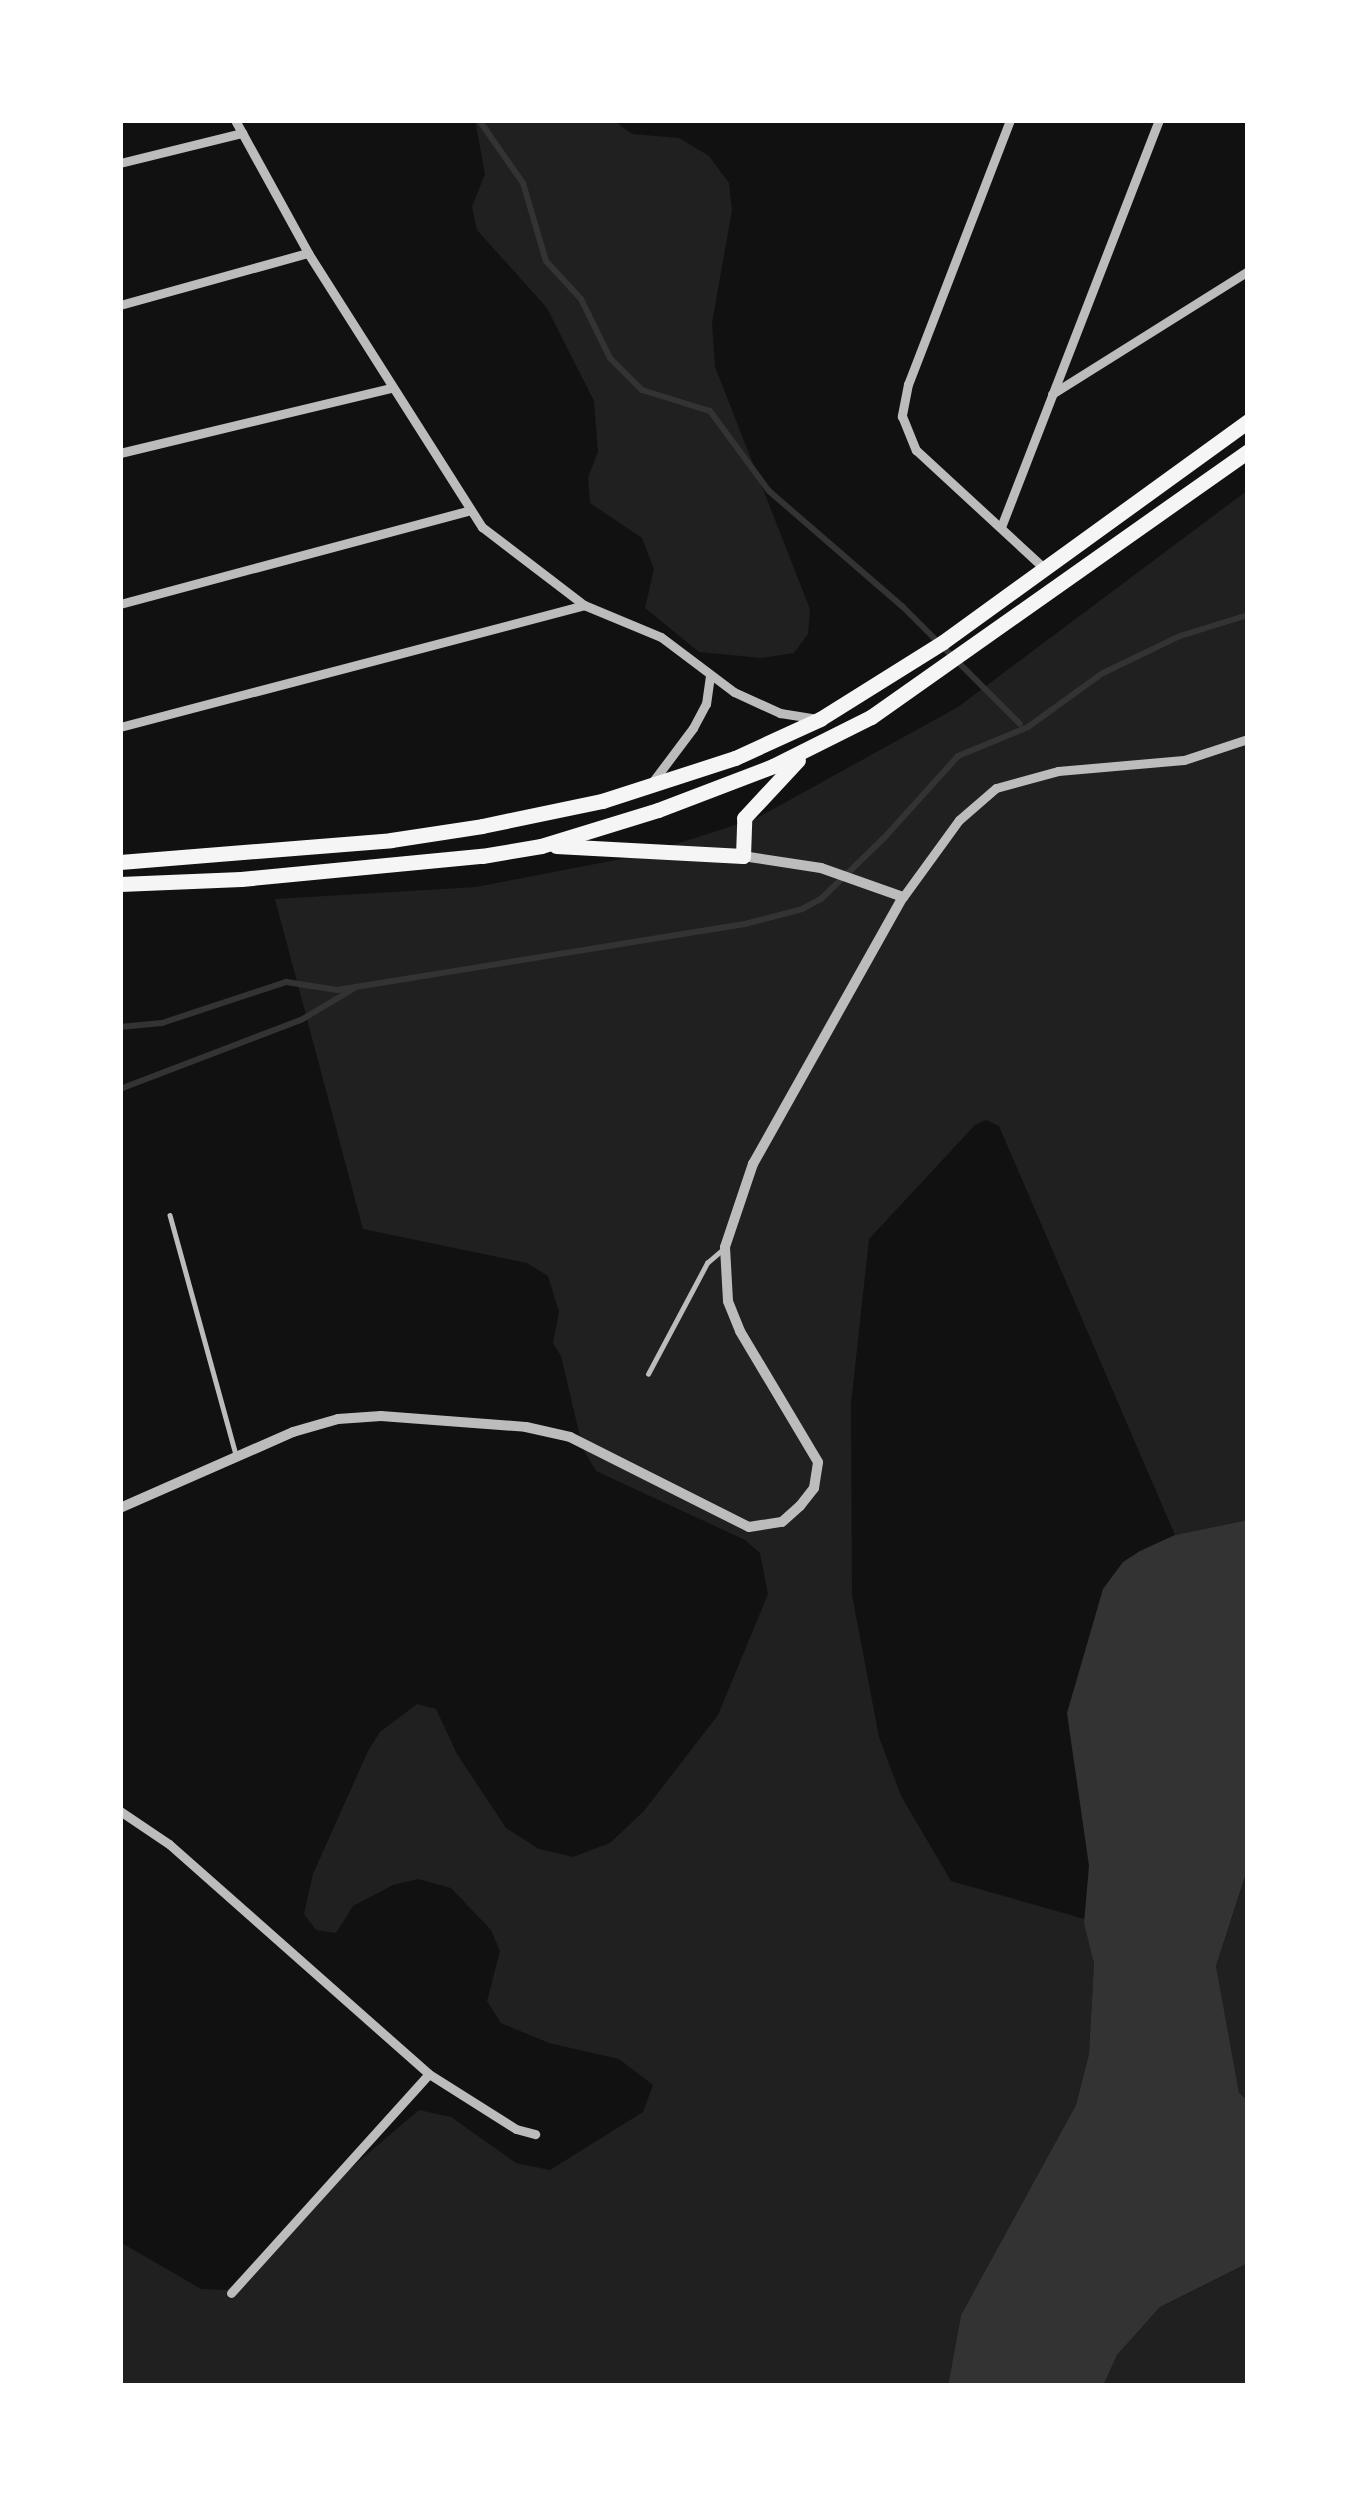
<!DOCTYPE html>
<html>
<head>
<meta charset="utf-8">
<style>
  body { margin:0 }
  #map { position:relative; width:1368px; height:2506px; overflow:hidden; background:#111; font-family:Poppins,sans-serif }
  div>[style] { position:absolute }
  .green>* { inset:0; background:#202020 }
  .water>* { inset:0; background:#333 }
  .stream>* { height:6px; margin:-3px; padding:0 3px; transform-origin:3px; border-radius:3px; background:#333 }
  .service>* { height:4.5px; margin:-2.25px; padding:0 2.25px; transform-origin:2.25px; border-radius:2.25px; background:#bcbcbc }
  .minor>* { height:9px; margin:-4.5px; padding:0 4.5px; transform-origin:4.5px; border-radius:4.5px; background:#bcbcbc }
  .tertiary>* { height:10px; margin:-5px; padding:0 5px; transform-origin:5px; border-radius:5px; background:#bcbcbc }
  .motorway>* { height:15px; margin:-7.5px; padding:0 7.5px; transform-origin:7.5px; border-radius:7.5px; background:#f5f5f5 }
  span { translate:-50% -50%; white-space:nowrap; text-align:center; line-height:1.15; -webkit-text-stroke:10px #fff; paint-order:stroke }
  .frame { position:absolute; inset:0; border:123px solid #fff; pointer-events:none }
</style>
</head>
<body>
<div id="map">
  <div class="green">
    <i style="clip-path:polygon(475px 120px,613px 120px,632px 134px,679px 138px,709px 156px,729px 183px,732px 210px,712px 323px,715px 367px,810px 609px,808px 634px,794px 653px,762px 658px,699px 652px,645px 608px,654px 569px,642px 538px,590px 503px,588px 477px,598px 452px,594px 401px,547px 308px,477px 230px,472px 207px,485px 174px)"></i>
    <i style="clip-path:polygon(1248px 490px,1248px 1520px,1175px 1535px,999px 1126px,986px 1120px,975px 1125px,869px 1239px,851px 1404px,852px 1595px,879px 1737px,901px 1796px,951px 1881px,1088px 1920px,1094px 1963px,1089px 2054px,1076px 2105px,961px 2315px,948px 2386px,120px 2386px,120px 2242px,201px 2289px,227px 2290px,344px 2174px,419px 2110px,451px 2117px,516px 2163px,550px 2170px,643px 2112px,653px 2085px,619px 2059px,549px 2043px,501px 2023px,487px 2001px,500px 1951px,491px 1930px,451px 1888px,418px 1879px,393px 1885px,353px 1906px,336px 1933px,316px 1930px,304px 1914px,313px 1874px,368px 1751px,380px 1732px,417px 1704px,436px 1709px,457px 1754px,506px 1828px,539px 1849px,573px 1857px,610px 1843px,644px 1811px,718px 1715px,768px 1594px,760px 1553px,745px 1540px,596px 1471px,583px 1449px,561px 1356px,553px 1343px,559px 1312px,548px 1276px,527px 1263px,363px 1229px,275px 899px,476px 887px,642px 855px,757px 818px,958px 707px)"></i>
    <i style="clip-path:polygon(1248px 1867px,1248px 2101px,1239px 2094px,1216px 1966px)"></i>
    <i style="clip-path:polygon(1248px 2263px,1248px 2386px,1103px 2386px,1117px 2355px,1160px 2307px)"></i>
  </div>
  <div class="water">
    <i style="clip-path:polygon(1248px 1520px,1248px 1867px,1216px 1966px,1239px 2093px,1248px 2101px,1248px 2263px,1160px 2307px,1117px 2355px,1103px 2386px,948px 2386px,961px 2315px,1076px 2105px,1089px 2054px,1094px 1963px,1084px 1923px,1089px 1866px,1067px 1713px,1103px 1589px,1123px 1562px,1140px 1551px,1175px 1535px)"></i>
  </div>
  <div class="stream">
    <i style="left:479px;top:120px;width:77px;rotate:55.1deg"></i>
    <i style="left:523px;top:183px;width:81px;rotate:73.6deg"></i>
    <i style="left:546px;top:261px;width:52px;rotate:47.4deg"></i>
    <i style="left:581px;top:299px;width:66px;rotate:63.8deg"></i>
    <i style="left:610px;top:358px;width:45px;rotate:45deg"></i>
    <i style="left:642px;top:390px;width:71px;rotate:17.2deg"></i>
    <i style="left:710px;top:411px;width:99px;rotate:53.6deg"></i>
    <i style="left:769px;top:491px;width:177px;rotate:40.9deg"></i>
    <i style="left:903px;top:607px;width:165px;rotate:45deg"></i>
    <i style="left:120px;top:1027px;width:42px;rotate:-5.4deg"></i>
    <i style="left:162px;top:1023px;width:131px;rotate:-18.3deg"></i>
    <i style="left:286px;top:982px;width:52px;rotate:8.9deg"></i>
    <i style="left:337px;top:990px;width:413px;rotate:-9.2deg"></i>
    <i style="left:745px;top:924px;width:59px;rotate:-14.7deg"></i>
    <i style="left:802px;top:909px;width:21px;rotate:-28deg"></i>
    <i style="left:821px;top:899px;width:88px;rotate:-44.1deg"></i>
    <i style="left:884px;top:838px;width:110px;rotate:-47.9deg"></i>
    <i style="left:958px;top:756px;width:76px;rotate:-22.5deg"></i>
    <i style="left:1028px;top:727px;width:92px;rotate:-35.8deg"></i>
    <i style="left:1103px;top:673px;width:85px;rotate:-25.7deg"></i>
    <i style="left:1180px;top:636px;width:71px;rotate:-17.2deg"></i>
    <i style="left:120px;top:1089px;width:194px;rotate:-20.9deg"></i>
    <i style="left:301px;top:1020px;width:61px;rotate:-30.8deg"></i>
  </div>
  <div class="service">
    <i style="left:170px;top:1215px;width:249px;rotate:74.6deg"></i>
    <i style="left:648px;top:1374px;width:126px;rotate:-62deg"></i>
    <i style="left:707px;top:1263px;width:18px;rotate:-41deg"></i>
  </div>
  <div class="minor">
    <i style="left:235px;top:120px;width:152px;rotate:61.2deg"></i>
    <i style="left:308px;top:253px;width:325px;rotate:57.6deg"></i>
    <i style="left:482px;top:527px;width:128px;rotate:37.4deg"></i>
    <i style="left:584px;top:605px;width:83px;rotate:22.6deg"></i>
    <i style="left:661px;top:637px;width:91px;rotate:37deg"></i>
    <i style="left:734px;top:692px;width:51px;rotate:24.5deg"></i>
    <i style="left:780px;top:713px;width:33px;rotate:9deg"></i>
    <i style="left:1010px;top:120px;width:283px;rotate:111.1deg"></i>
    <i style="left:908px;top:384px;width:33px;rotate:101deg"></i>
    <i style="left:902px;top:416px;width:37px;rotate:68deg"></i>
    <i style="left:916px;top:450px;width:176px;rotate:42.7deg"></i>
    <i style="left:120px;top:163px;width:126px;rotate:-13.8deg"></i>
    <i style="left:120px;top:305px;width:195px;rotate:-15.5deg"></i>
    <i style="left:1052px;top:394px;width:231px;rotate:-32.1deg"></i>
    <i style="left:120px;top:453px;width:279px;rotate:-13.5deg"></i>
    <i style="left:1001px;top:527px;width:437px;rotate:-68.8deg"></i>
    <i style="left:120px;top:604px;width:363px;rotate:-15deg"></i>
    <i style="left:120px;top:727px;width:480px;rotate:-14.7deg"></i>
    <i style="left:651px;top:784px;width:70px;rotate:-53.1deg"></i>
    <i style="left:693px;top:728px;width:27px;rotate:-62deg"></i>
    <i style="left:706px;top:704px;width:28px;rotate:-82deg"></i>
    <i style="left:903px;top:897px;width:95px;rotate:-54deg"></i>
    <i style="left:959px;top:820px;width:49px;rotate:-40.9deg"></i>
    <i style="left:996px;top:788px;width:64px;rotate:-15.3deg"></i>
    <i style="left:1058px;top:771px;width:126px;rotate:-5deg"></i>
    <i style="left:1184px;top:760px;width:67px;rotate:-18.2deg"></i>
    <i style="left:120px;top:1811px;width:59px;rotate:34deg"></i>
    <i style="left:169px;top:1844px;width:347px;rotate:41.5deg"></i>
    <i style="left:429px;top:2074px;width:103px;rotate:32.3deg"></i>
    <i style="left:516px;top:2129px;width:20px;rotate:15deg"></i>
    <i style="left:231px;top:2293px;width:295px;rotate:-47.9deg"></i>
  </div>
  <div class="tertiary">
    <i style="left:120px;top:1508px;width:189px;rotate:-23.7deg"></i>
    <i style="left:293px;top:1432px;width:47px;rotate:-16.1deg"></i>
    <i style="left:338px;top:1419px;width:43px;rotate:-4deg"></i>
    <i style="left:381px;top:1416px;width:145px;rotate:4.3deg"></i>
    <i style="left:526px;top:1427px;width:45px;rotate:12.8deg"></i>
    <i style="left:570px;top:1437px;width:200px;rotate:26.7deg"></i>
    <i style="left:749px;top:1527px;width:33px;rotate:-9deg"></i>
    <i style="left:782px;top:1522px;width:24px;rotate:-42deg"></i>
    <i style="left:800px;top:1506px;width:23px;rotate:-52deg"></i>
    <i style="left:814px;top:1488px;width:26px;rotate:-81deg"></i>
    <i style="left:818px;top:1462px;width:152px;rotate:-120.8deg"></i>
    <i style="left:740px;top:1331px;width:32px;rotate:-112deg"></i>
    <i style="left:728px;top:1301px;width:54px;rotate:-93.2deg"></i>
    <i style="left:725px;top:1247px;width:88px;rotate:-71.4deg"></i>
    <i style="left:753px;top:1164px;width:306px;rotate:-60.7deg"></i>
    <i style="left:903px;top:897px;width:87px;rotate:-160.5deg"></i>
    <i style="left:821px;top:868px;width:79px;rotate:-171.3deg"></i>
  </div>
  <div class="motorway">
    <i style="left:556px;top:846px;width:187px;rotate:3.1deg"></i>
    <i style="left:743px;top:856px;width:38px;rotate:-88deg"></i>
    <i style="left:744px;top:818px;width:79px;rotate:-47deg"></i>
    <i style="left:120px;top:862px;width:272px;rotate:-4.6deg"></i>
    <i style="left:391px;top:840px;width:92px;rotate:-8.7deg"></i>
    <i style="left:482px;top:826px;width:123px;rotate:-11.8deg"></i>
    <i style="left:602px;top:801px;width:140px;rotate:-17.9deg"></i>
    <i style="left:735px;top:758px;width:94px;rotate:-24.6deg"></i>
    <i style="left:820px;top:719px;width:145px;rotate:-32deg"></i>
    <i style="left:943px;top:642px;width:377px;rotate:-35.9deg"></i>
    <i style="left:120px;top:884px;width:121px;rotate:-2.4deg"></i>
    <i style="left:241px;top:879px;width:242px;rotate:-5.5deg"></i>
    <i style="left:482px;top:856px;width:60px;rotate:-9.6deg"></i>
    <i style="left:541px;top:846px;width:122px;rotate:-17.1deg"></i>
    <i style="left:658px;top:810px;width:123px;rotate:-20.9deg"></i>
    <i style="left:773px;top:766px;width:110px;rotate:-26.6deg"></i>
    <i style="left:871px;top:717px;width:461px;rotate:-35.2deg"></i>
  </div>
  <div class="frame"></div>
</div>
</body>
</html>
